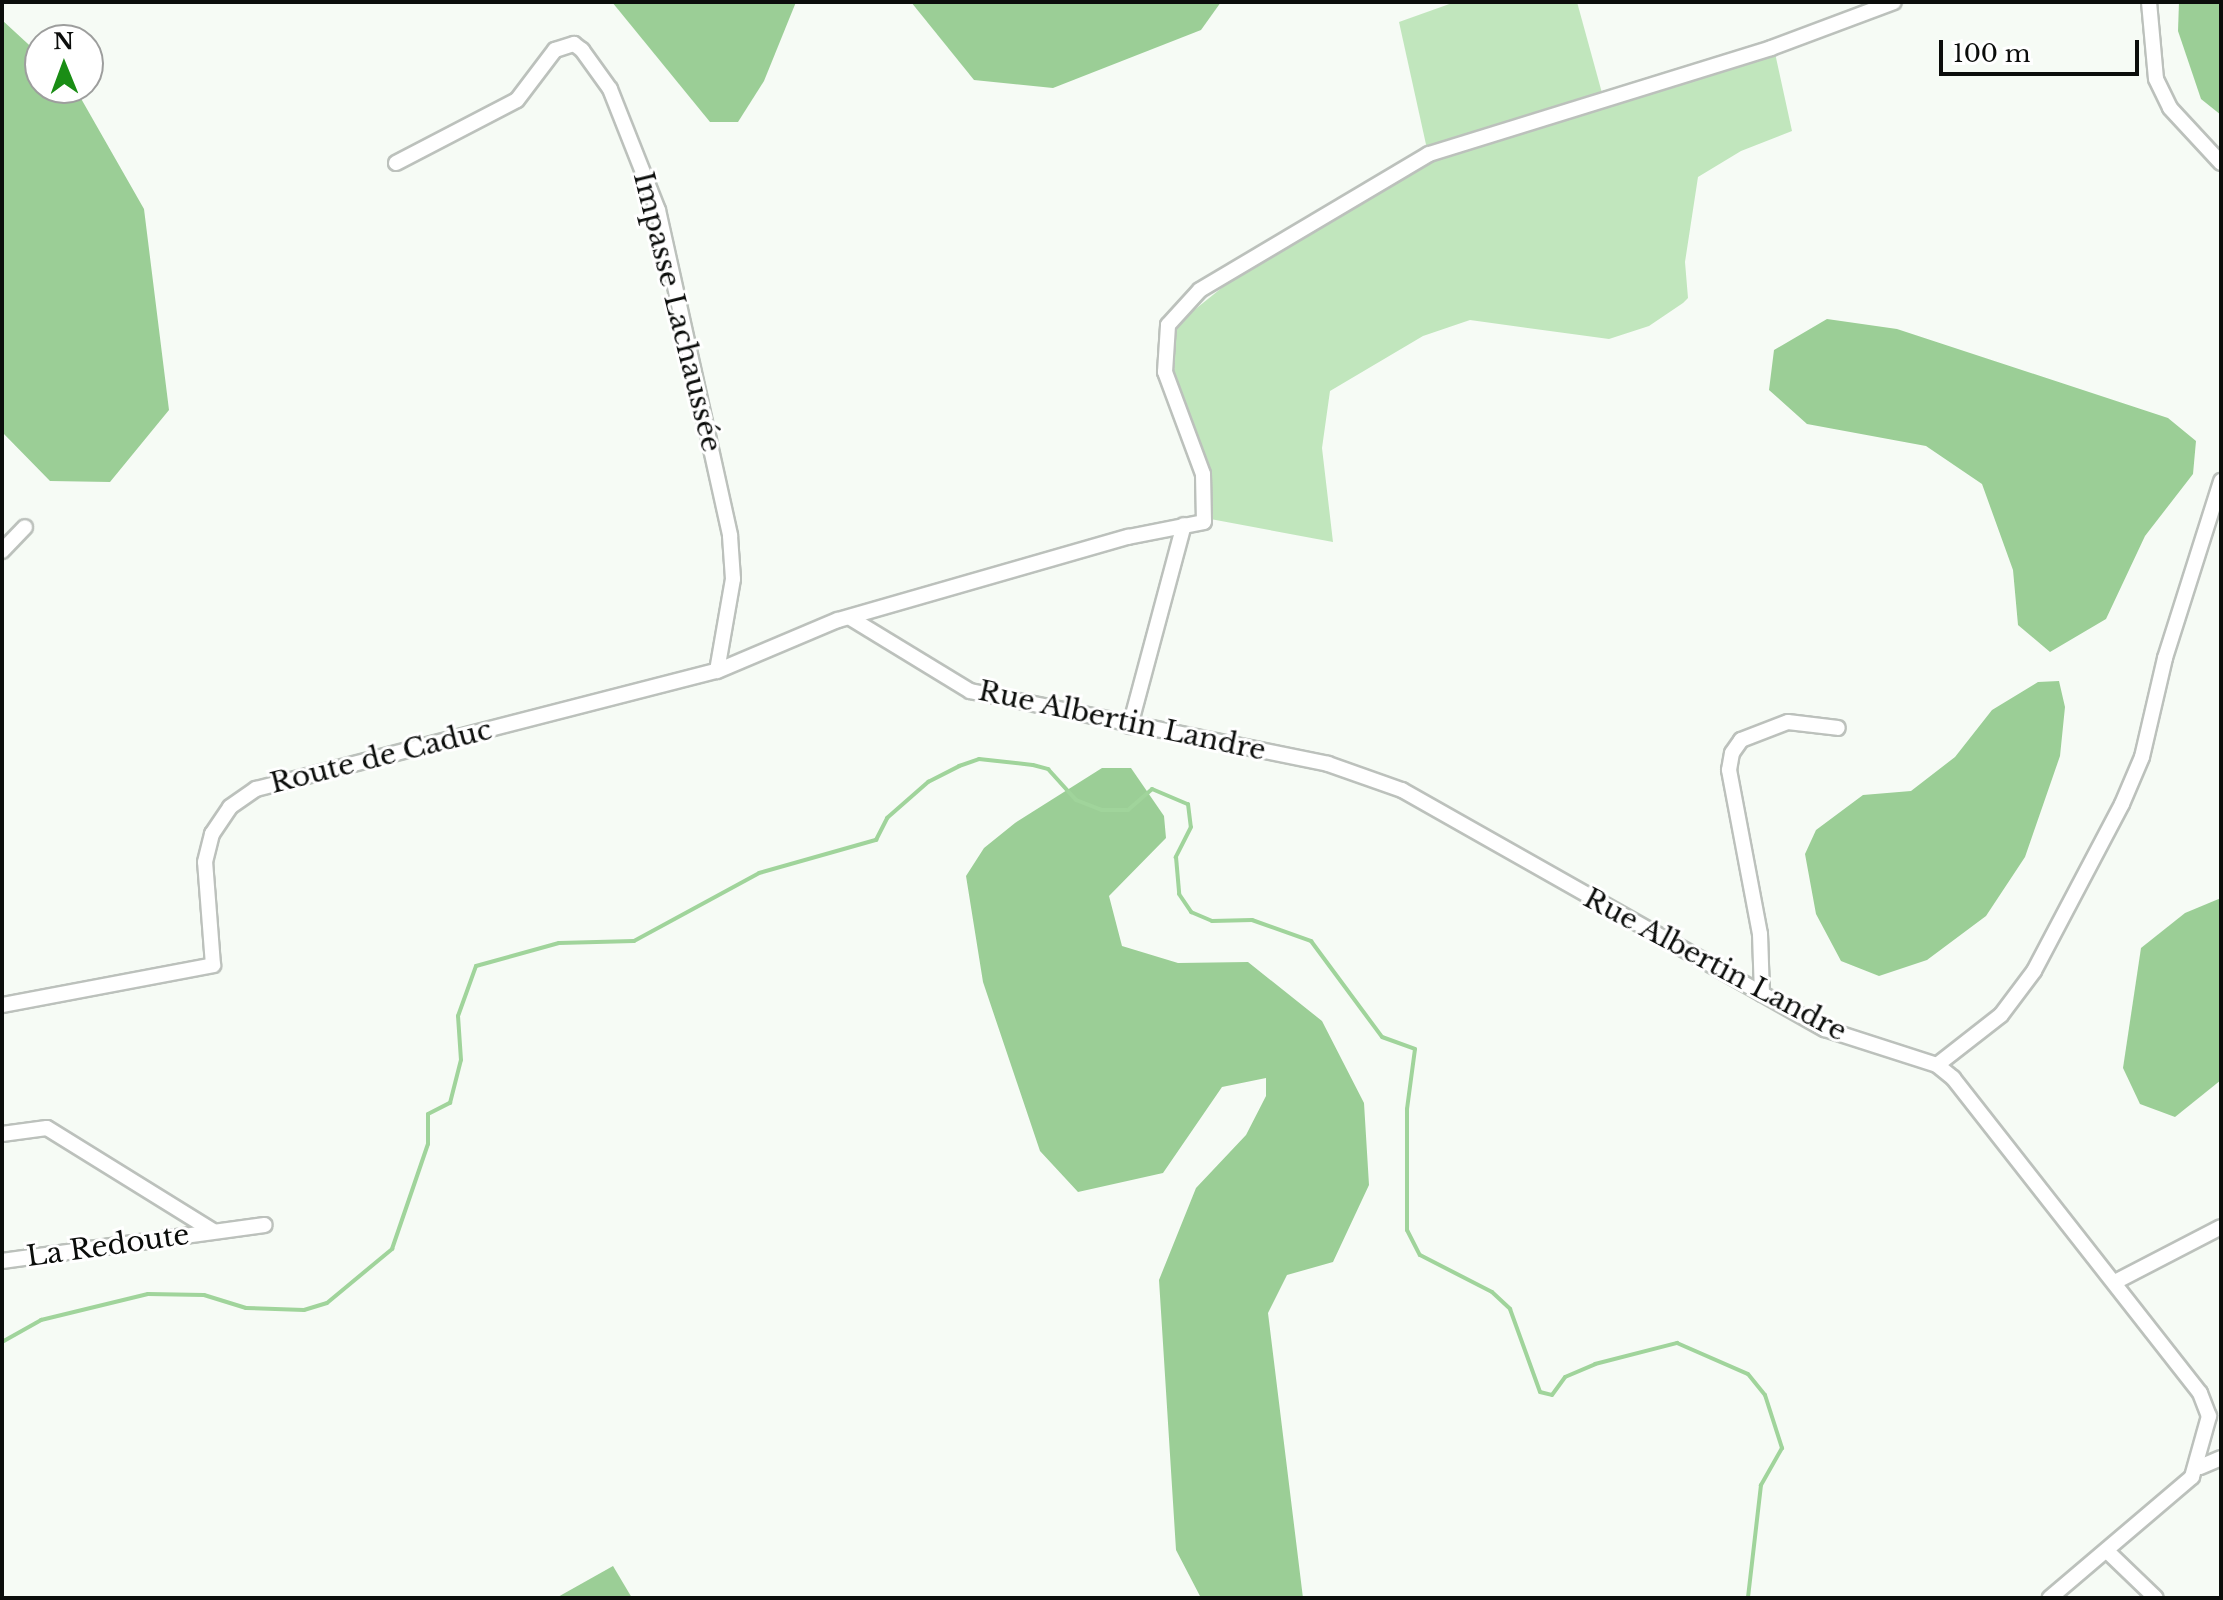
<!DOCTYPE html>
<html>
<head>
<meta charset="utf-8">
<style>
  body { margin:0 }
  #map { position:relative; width:2223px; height:1600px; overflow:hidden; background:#f6fbf5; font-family:"Libre Baskerville",serif }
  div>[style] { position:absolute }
  .green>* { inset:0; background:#c1e6bd }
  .forest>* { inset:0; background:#9bce96 }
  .stream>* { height:4px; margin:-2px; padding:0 2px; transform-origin:2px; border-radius:2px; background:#a0d49b }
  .roads { filter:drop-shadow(2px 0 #bcc1bc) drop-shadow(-2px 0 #bcc1bc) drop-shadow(0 2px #bcc1bc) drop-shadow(0 -2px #bcc1bc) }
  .minor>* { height:14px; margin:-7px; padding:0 7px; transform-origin:7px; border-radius:7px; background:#fff }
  span { translate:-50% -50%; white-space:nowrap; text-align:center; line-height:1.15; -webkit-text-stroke:6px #fff; paint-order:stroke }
  .street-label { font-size:28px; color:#0b0d0b }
  .frame { position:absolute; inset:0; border:4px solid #0b0d0b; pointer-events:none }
  .north { position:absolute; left:24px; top:24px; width:80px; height:80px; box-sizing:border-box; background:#fff; border:2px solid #9d9e9d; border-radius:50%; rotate:359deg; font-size:22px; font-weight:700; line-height:32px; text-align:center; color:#0b0d0b }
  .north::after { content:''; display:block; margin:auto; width:28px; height:36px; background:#1a8d15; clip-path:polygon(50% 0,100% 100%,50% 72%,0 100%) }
  .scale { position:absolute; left:1939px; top:40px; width:200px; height:36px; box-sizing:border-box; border:4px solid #0b0d0b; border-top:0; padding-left:10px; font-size:24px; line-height:28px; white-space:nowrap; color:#0b0d0b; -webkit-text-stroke:6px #fff; paint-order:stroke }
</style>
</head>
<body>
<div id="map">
  <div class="green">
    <i style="clip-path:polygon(1455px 2px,1577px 2px,1602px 93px,1427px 149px,1399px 22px)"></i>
    <i style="clip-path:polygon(1775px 53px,1792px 131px,1741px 151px,1698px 177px,1685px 262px,1688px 298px,1683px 303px,1649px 326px,1609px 339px,1470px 320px,1423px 336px,1330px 391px,1322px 448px,1333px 542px,1205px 518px,1206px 476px,1169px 360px,1172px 328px,1255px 261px,1432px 158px)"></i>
  </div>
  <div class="forest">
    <i style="clip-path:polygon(612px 2px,796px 2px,764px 81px,738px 122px,710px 122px)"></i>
    <i style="clip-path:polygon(911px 2px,1221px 2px,1201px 30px,1053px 88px,974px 80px)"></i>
    <i style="clip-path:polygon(2179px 2px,2221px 2px,2221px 115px,2201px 99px,2178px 31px)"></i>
    <i style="clip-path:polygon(2px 20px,40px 55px,40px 88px,75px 88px,144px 209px,169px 410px,110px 482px,50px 481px,2px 432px)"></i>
    <i style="clip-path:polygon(1827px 319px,1897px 329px,2168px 418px,2196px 441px,2193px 474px,2145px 536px,2106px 619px,2050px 652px,2018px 625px,2013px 570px,1982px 484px,1926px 446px,1807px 424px,1769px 390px,1774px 350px)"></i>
    <i style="clip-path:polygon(2059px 681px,2065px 707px,2060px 756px,2025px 857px,1986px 916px,1927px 960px,1879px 976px,1841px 961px,1816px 914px,1805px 854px,1816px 830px,1863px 795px,1911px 791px,1955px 757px,1992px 710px,2038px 682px)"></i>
    <i style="clip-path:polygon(1102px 768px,1131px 768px,1164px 816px,1166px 838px,1109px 896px,1122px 946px,1178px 963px,1248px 962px,1322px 1021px,1364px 1103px,1369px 1185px,1333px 1262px,1287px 1275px,1268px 1313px,1303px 1598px,1201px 1598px,1176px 1550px,1159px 1280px,1196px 1188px,1246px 1135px,1266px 1096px,1266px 1078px,1222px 1087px,1163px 1173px,1078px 1192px,1040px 1151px,983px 982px,966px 876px,984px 848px,1015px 823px)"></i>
    <i style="clip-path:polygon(2221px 898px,2221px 1080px,2175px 1117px,2140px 1104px,2123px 1068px,2141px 948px,2185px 913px)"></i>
    <i style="clip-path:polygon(613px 1566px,632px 1598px,556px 1598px)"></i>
  </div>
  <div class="stream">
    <i style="left:2px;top:1342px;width:45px;rotate:-29.4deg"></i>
    <i style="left:41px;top:1320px;width:110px;rotate:-13.7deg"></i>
    <i style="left:148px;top:1294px;width:56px;rotate:1deg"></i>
    <i style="left:204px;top:1295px;width:44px;rotate:17.2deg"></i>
    <i style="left:246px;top:1308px;width:58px;rotate:2deg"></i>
    <i style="left:304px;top:1310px;width:24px;rotate:-17deg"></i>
    <i style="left:327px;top:1303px;width:85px;rotate:-39.7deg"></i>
    <i style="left:392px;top:1249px;width:111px;rotate:-71.1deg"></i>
    <i style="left:428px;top:1144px;width:30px;rotate:-90deg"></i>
    <i style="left:428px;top:1114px;width:25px;rotate:-27deg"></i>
    <i style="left:450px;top:1103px;width:44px;rotate:-75.7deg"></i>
    <i style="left:461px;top:1060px;width:44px;rotate:-93.9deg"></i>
    <i style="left:458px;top:1016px;width:53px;rotate:-70.2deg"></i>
    <i style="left:476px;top:966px;width:86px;rotate:-15.5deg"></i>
    <i style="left:559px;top:943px;width:75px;rotate:-1.5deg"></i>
    <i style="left:634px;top:941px;width:142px;rotate:-28.5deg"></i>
    <i style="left:759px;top:873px;width:122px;rotate:-15.8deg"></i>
    <i style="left:876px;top:840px;width:25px;rotate:-63deg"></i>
    <i style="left:887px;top:818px;width:55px;rotate:-41.3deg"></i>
    <i style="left:928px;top:782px;width:35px;rotate:-27deg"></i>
    <i style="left:959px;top:766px;width:21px;rotate:-19deg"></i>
    <i style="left:979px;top:759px;width:54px;rotate:6.3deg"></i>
    <i style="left:1033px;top:765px;width:16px;rotate:15deg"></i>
    <i style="left:1048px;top:769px;width:42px;rotate:47.9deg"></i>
    <i style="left:1076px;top:800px;width:28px;rotate:21deg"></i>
    <i style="left:1102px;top:810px;width:26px"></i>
    <i style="left:1128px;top:810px;width:32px;rotate:-41deg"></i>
    <i style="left:1152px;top:789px;width:39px;rotate:23deg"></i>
    <i style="left:1188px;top:804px;width:23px;rotate:83deg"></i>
    <i style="left:1191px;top:827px;width:34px;rotate:117deg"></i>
    <i style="left:1176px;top:857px;width:37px;rotate:85deg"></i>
    <i style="left:1179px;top:894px;width:22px;rotate:56deg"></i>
    <i style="left:1191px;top:912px;width:23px;rotate:23deg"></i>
    <i style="left:1212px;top:921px;width:40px;rotate:-1.4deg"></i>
    <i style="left:1252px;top:920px;width:63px;rotate:19.6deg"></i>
    <i style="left:1311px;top:941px;width:119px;rotate:53.5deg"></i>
    <i style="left:1382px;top:1037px;width:35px;rotate:20deg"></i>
    <i style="left:1415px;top:1049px;width:61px;rotate:97.6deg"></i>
    <i style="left:1407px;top:1109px;width:121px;rotate:90deg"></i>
    <i style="left:1407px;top:1230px;width:28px;rotate:63deg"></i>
    <i style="left:1420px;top:1255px;width:81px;rotate:27.2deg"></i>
    <i style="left:1492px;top:1292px;width:25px;rotate:43deg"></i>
    <i style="left:1510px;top:1309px;width:88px;rotate:70.1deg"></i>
    <i style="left:1540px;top:1392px;width:12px;rotate:14deg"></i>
    <i style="left:1552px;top:1395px;width:22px;rotate:-54deg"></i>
    <i style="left:1565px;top:1377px;width:33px;rotate:-23deg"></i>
    <i style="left:1595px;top:1364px;width:85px;rotate:-14.4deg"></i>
    <i style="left:1677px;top:1343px;width:77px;rotate:23.6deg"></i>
    <i style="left:1748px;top:1374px;width:27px;rotate:51deg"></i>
    <i style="left:1765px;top:1395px;width:56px;rotate:72.2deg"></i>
    <i style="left:1782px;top:1448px;width:43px;rotate:119.6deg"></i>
    <i style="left:1761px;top:1485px;width:114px;rotate:96.6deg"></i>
  </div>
  <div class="roads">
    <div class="minor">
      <i style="left:2149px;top:2px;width:77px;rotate:84.8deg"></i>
      <i style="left:2156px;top:79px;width:32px;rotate:64deg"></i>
      <i style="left:2170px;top:108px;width:75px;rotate:47.2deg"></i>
      <i style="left:396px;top:163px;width:136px;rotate:-27.5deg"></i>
      <i style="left:517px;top:100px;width:63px;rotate:-52.8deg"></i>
      <i style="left:555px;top:50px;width:20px;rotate:-18deg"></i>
      <i style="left:574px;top:44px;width:10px;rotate:37deg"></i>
      <i style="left:582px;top:50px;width:48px;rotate:54.3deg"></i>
      <i style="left:610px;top:89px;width:130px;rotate:68.4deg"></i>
      <i style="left:658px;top:210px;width:334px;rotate:77.5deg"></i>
      <i style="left:730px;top:536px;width:43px;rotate:86deg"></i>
      <i style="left:733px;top:579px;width:93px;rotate:99.9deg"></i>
      <i style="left:2px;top:551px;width:33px;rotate:-46deg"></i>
      <i style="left:852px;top:619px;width:138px;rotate:31.4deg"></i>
      <i style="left:970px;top:691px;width:365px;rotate:11.5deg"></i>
      <i style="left:1328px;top:764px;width:78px;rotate:19.4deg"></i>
      <i style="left:1402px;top:790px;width:486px;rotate:29.5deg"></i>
      <i style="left:1825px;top:1029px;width:118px;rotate:17.8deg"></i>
      <i style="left:1937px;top:1065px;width:21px;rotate:39deg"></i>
      <i style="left:1953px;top:1078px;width:400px;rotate:51.9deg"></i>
      <i style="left:2200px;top:1393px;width:25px;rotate:69deg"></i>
      <i style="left:2209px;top:1416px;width:63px;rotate:105.6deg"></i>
      <i style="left:2192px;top:1477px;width:187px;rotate:139.6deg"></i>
      <i style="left:1130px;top:726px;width:208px;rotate:-75deg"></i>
      <i style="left:1762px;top:994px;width:60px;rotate:-91.9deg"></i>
      <i style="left:1760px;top:934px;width:167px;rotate:-100.7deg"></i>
      <i style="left:1729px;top:770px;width:17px;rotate:-80deg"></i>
      <i style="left:1732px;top:753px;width:16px;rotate:-55deg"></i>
      <i style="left:1741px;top:740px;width:50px;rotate:-21deg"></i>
      <i style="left:1788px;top:722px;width:50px;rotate:6.8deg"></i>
      <i style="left:2px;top:1005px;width:215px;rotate:-10.7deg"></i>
      <i style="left:213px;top:965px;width:103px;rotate:-94.4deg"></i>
      <i style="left:205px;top:862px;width:29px;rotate:-76deg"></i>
      <i style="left:212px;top:834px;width:32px;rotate:-56deg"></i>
      <i style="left:230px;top:807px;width:32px;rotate:-35deg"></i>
      <i style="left:256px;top:789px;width:476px;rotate:-14.4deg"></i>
      <i style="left:717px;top:671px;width:131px;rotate:-22.9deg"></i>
      <i style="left:838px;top:620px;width:302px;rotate:-16deg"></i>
      <i style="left:1128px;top:537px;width:77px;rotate:-11.2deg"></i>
      <i style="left:1204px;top:522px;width:48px;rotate:-91.2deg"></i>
      <i style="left:1203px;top:474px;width:109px;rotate:-110.4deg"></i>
      <i style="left:1165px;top:372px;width:47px;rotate:-86.3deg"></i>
      <i style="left:1168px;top:325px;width:47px;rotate:-47.6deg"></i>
      <i style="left:1200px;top:290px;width:266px;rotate:-30.7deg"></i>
      <i style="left:1429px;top:154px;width:358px;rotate:-17.2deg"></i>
      <i style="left:1771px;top:48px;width:131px;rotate:-20.5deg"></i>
      <i style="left:1937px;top:1065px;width:81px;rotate:-38deg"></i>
      <i style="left:2001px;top:1015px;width:55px;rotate:-53.1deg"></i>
      <i style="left:2034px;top:971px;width:189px;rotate:-62.2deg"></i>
      <i style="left:2122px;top:804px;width:51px;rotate:-66.9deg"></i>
      <i style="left:2142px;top:757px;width:102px;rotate:-76.9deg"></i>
      <i style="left:2165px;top:658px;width:186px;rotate:-72.4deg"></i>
      <i style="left:2px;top:1134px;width:45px;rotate:-7.6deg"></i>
      <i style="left:47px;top:1128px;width:195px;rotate:31.8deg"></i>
      <i style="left:2px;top:1261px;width:265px;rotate:-7.8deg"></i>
      <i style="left:2115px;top:1282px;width:119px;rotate:-27.4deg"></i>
      <i style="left:2200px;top:1467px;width:23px;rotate:-23deg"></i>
      <i style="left:2108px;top:1552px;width:66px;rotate:43.8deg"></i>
    </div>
  </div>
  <div class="street-label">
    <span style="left:677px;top:312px;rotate:76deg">Impasse Lachaussée</span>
    <span style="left:1122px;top:721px;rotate:12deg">Rue Albertin Landre</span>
    <span style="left:381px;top:757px;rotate:-14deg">Route de Caduc</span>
    <span style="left:1715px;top:965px;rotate:28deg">Rue Albertin Landre</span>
    <span style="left:108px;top:1246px;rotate:-8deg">La Redoute</span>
  </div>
  <div class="frame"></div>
  <div class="north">N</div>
  <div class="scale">100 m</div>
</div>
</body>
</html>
